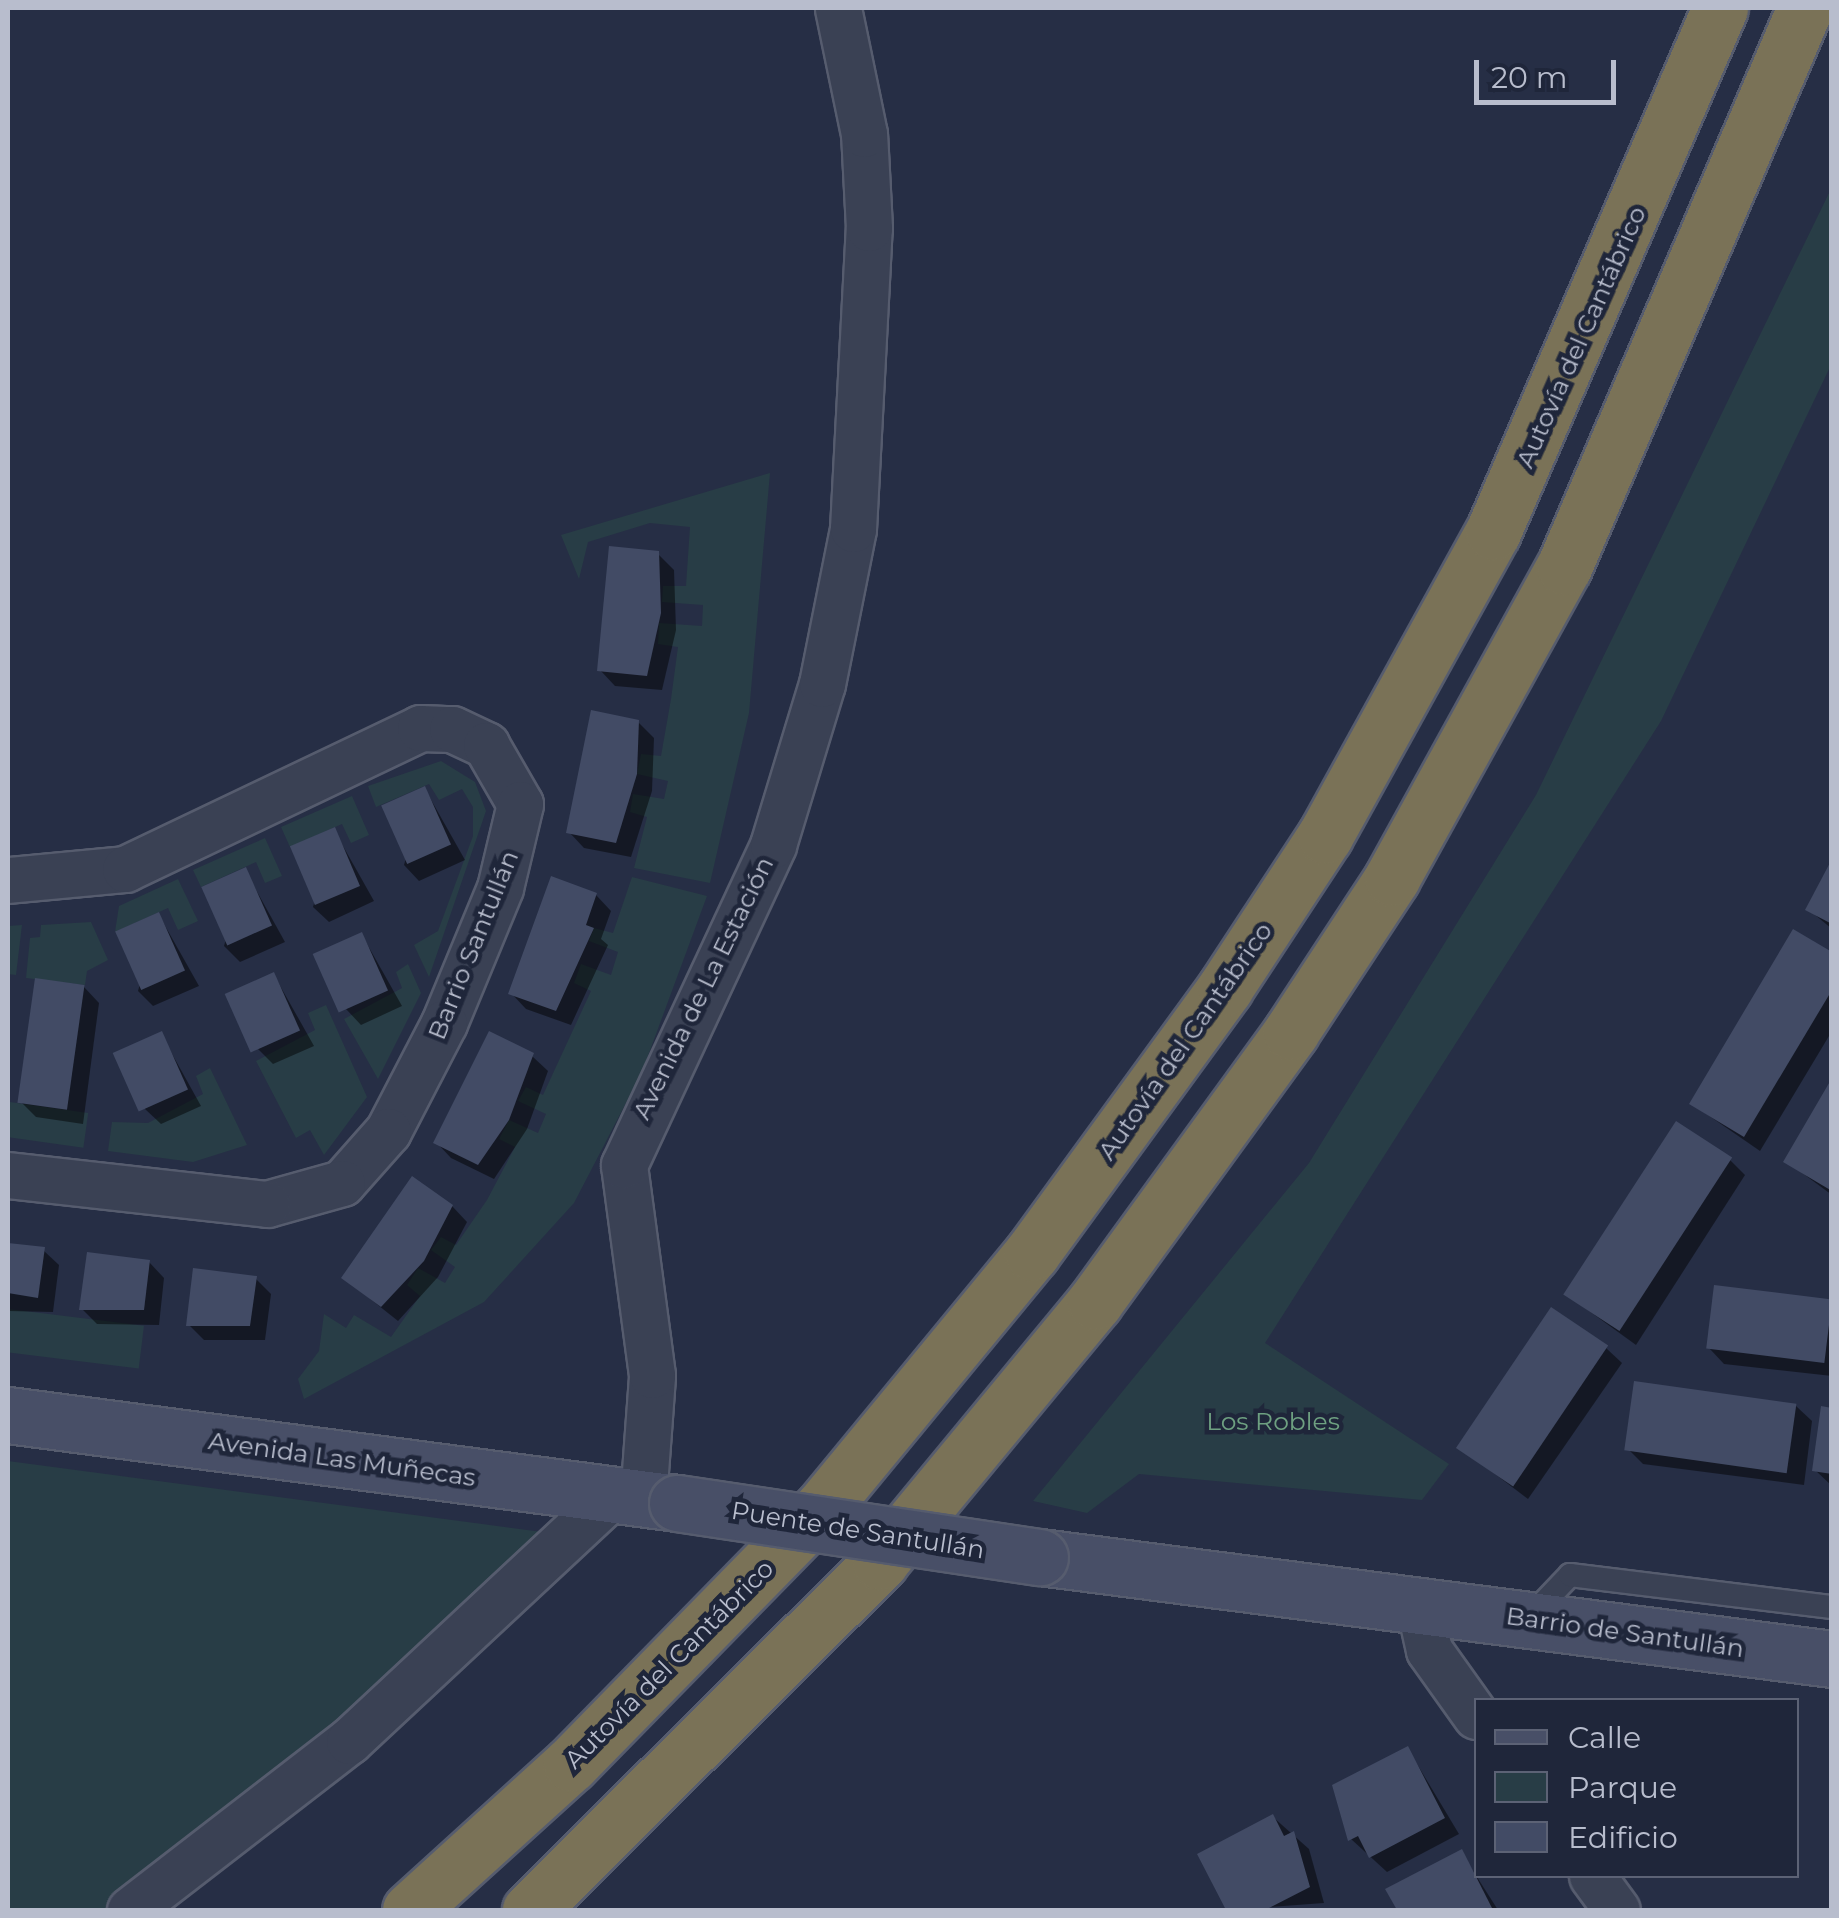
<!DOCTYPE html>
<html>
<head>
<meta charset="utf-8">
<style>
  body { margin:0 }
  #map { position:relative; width:1839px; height:1918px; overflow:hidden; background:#262e45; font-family:Montserrat,sans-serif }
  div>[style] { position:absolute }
  .green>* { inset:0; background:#283d46; transform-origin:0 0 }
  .shadow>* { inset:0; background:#0007 }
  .building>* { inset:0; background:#424b65; transform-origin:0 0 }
  .roads { filter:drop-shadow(2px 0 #565c6e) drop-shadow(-2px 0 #565c6e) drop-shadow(0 2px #565c6e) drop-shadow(0 -2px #565c6e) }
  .lane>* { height:22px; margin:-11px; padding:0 11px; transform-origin:11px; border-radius:11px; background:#3a4154 }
  .street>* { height:45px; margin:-22.5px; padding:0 22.5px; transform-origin:22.5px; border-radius:22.5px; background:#3a4154 }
  .secondary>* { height:55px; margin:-27.5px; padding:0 27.5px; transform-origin:27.5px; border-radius:27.5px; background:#484f67 }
  .highway>* { height:55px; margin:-27.5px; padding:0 27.5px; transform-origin:27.5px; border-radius:27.5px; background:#7a7257 }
  .bridges { filter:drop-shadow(2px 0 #565c6e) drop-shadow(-2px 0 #565c6e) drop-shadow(0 2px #565c6e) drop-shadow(0 -2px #565c6e) }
  .secondary-bridge>* { height:55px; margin:-27.5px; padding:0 27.5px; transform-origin:27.5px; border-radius:27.5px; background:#484f67 }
  span { translate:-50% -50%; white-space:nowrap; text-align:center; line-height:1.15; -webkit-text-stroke:9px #1f263a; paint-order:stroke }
  .street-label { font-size:25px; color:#b8bdcd }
  .park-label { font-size:25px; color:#6ea081 }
  .frame { position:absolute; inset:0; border:10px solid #b8bdcd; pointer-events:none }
  .legend { position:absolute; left:1474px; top:1698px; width:325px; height:180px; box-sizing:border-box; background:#1f263a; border:2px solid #5c6275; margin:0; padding:12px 18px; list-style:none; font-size:30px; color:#b8bdcd }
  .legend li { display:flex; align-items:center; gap:20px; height:50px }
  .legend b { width:50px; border:2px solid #5c6275 }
  .scale { position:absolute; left:1474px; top:60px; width:142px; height:45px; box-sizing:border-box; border:5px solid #b8bdcd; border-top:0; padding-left:12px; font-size:30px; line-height:35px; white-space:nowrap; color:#b8bdcd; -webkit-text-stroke:8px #1f263a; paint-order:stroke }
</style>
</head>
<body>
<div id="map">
  <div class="green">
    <i style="clip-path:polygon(1831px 189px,1831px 365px,1661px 721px,1265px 1343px,1449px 1464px,1422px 1500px,1139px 1474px,1087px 1513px,1033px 1501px,1309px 1163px,1536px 795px)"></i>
    <i style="clip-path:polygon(770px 473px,749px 713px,710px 883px,634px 868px,647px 817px,630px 812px,633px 794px,664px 799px,668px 781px,637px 774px,641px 754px,661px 756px,671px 699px,678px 647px,658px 644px,659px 623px,702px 626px,703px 605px,662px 602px,663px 586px,686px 586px,690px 527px,650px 523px,588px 542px,579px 579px,561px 535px)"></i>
    <i style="clip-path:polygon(441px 761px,475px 782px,486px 811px,429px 977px,414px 945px,438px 931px,473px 836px,473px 807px,462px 789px,439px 800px,429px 784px,376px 807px,368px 786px)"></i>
    <i style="clip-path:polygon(352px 796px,369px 835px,351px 843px,342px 824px,290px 847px,281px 827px)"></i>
    <i style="clip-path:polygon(265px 838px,282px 876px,265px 883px,256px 862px,201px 887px,193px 870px)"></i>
    <i style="clip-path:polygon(632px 877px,707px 896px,642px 1072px,574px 1203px,484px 1302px,304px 1399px,298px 1379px,319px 1351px,324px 1314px,346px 1328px,354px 1315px,391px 1337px,420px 1296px,407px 1285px,418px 1268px,445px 1283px,455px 1267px,431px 1250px,441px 1237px,456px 1245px,487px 1200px,515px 1147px,499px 1139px,509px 1120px,538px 1133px,546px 1114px,518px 1101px,526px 1087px,543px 1095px,591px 991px,574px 983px,581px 964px,611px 975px,618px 952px,589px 941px,594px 928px,613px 933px)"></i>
    <i style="clip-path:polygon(178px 879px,198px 921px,178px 930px,168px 908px,115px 932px,119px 906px)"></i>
    <i style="clip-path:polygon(91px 922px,108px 960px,87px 971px,85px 985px,26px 978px,30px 938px,40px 937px,41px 925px)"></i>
    <i style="clip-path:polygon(22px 925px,16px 975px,8px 974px,8px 926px)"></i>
    <i style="clip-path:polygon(408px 964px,421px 993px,378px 1079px,344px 1019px,402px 988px,396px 972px)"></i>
    <i style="clip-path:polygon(326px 1005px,367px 1097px,324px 1155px,310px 1130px,296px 1138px,256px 1061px,315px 1030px,308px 1013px)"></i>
    <i style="clip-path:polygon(210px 1068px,247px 1145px,193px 1162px,108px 1151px,112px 1122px,148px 1123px,203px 1094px,196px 1076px)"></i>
    <i style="left:10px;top:1102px;width:79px;height:35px;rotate:8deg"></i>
    <i style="left:8px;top:1309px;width:137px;height:43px;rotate:7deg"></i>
    <i style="clip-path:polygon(8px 1461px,550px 1533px,319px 1749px,103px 1910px,8px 1910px)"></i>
  </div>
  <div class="shadow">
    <i style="clip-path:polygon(658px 554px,674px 570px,676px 630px,662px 690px,615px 686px,600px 670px)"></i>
    <i style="clip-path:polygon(638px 722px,654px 738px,652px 791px,631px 857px,584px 848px,569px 832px)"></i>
    <i style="clip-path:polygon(425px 789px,465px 860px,419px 881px,404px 865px)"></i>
    <i style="clip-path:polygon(334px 830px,374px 901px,329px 922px,313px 907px)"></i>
    <i style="clip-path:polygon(1832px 865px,1832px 929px,1808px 909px)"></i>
    <i style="clip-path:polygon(245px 870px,285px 942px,240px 962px,224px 946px)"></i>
    <i style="clip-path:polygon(596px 895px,611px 911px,601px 939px,608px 945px,571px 1025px,526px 1009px,511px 993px)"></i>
    <i style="clip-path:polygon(159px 915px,199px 986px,153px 1006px,138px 991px)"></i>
    <i style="clip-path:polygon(362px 935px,402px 1006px,361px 1025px,346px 1009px)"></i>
    <i style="clip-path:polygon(1832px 955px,1832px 1031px,1760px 1151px,1692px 1104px)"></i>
    <i style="clip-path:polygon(274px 975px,314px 1046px,273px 1064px,258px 1049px)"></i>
    <i style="clip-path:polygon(84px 987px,99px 1003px,83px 1124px,36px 1117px,21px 1102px)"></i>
    <i style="clip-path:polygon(161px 1034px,201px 1106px,161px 1124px,145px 1109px)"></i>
    <i style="clip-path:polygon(532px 1056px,548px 1071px,527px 1129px,494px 1179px,451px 1158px,436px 1142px)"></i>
    <i style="clip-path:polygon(1832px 1083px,1832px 1195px,1786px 1161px)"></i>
    <i style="clip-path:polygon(1730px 1160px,1745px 1175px,1636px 1345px,1567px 1295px)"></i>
    <i style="clip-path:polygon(452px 1206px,467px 1222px,438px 1277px,398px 1321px,344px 1278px)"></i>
    <i style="clip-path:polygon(8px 1245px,43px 1250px,59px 1265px,53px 1312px,8px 1311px)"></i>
    <i style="clip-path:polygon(149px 1262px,164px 1278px,159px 1325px,97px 1324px,82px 1309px)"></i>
    <i style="clip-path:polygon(255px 1278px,271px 1294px,265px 1340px,204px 1340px,189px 1325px)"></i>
    <i style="clip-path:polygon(1832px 1302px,1832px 1376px,1724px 1364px,1709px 1348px)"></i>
    <i style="clip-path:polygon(1606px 1348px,1622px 1363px,1528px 1499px,1458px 1446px)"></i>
    <i style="clip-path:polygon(1796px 1406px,1812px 1421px,1804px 1485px,1643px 1464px,1628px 1449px)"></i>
    <i style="clip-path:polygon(1832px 1410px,1832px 1486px,1815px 1470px)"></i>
    <i style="clip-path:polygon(1408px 1749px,1459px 1834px,1387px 1872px,1351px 1839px)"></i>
    <i style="clip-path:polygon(1273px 1817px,1309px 1849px,1324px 1903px,1229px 1910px,1200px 1855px)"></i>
    <i style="clip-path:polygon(1461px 1852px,1498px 1910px,1400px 1910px,1389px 1890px)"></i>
  </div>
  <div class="building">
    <i style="clip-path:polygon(609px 546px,659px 551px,661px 613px,647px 676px,597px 671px)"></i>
    <i style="clip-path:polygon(591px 710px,639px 720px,637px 774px,616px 843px,566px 833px)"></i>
    <i style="left:425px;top:786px;width:64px;height:48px;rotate:66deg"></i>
    <i style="left:335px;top:827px;width:64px;height:49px;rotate:67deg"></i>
    <i style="clip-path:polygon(1832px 859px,1832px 924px,1805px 910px)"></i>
    <i style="left:246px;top:867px;width:64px;height:49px;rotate:66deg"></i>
    <i style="clip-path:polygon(551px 876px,597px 893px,586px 925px,594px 928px,556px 1011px,508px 994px)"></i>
    <i style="left:159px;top:912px;width:64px;height:48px;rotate:66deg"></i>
    <i style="clip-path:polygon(1793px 929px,1832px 952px,1832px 990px,1744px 1137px,1689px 1104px)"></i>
    <i style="left:362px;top:932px;width:64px;height:54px;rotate:66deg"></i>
    <i style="left:274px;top:972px;width:64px;height:54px;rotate:66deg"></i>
    <i style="left:35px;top:978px;width:50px;height:126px;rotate:8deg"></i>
    <i style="left:162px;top:1031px;width:64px;height:54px;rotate:66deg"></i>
    <i style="clip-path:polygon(489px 1031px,534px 1053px,509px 1120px,478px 1165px,433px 1143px)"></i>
    <i style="clip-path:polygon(1832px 1078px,1832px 1191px,1783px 1162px)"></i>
    <i style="left:1676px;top:1121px;width:67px;height:207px;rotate:33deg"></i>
    <i style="clip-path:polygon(412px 1176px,453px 1205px,424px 1261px,381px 1307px,341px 1278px)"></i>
    <i style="clip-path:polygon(8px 1243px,45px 1247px,38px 1298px,8px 1293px)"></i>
    <i style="clip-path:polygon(87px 1252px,150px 1260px,144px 1310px,79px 1310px)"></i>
    <i style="clip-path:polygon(193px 1268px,257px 1276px,250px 1326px,186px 1326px)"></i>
    <i style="left:1714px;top:1285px;width:119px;height:64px;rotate:7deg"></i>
    <i style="left:1551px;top:1307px;width:69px;height:170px;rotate:34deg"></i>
    <i style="left:1634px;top:1381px;width:164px;height:70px;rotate:8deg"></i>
    <i style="clip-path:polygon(1821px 1406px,1832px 1408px,1832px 1474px,1812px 1471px)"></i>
    <i style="clip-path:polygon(1408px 1746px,1445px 1818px,1369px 1858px,1358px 1836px,1348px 1841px,1332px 1785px)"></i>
    <i style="clip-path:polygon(1273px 1814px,1284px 1836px,1294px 1831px,1310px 1887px,1265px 1910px,1226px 1910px,1197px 1854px)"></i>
    <i style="clip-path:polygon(1462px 1849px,1493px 1910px,1397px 1910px,1385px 1889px)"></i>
  </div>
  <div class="roads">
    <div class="lane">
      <i style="left:1530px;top:1617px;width:58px;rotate:-46.4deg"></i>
      <i style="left:1570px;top:1575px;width:264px;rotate:7deg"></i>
    </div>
    <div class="street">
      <i style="left:8px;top:880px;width:118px;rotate:-5.4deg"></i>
      <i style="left:125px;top:869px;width:327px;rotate:-25.5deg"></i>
      <i style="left:420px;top:728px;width:32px;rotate:2deg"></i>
      <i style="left:452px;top:729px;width:38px;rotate:25deg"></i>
      <i style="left:486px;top:745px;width:68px;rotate:60deg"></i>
      <i style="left:520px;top:804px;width:86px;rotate:103.4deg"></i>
      <i style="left:500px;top:888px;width:146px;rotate:112.5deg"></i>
      <i style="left:444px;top:1023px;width:122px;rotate:117.4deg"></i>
      <i style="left:388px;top:1131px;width:69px;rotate:131.5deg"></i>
      <i style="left:342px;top:1183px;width:78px;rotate:164.4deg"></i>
      <i style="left:267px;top:1204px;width:261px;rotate:-173.6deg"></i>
      <i style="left:643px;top:1499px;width:124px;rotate:-85.8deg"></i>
      <i style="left:652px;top:1375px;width:212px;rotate:-97.6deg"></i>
      <i style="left:624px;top:1165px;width:353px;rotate:-65deg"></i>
      <i style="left:773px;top:845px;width:168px;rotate:-73.1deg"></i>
      <i style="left:822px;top:684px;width:158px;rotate:-78.7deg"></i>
      <i style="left:853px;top:529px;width:301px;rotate:-87deg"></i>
      <i style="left:869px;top:228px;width:94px;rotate:-93deg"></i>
      <i style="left:864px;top:134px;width:129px;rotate:-101.7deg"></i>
      <i style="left:1419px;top:1605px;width:46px;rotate:77.5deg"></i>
      <i style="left:1429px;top:1650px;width:81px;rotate:54.5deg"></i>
      <i style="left:1592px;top:1876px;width:42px;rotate:53.7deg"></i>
      <i style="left:130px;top:1910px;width:277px;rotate:-37.7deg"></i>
      <i style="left:349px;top:1741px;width:361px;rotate:-43deg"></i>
    </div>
    <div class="secondary">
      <i style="left:8px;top:1415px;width:675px;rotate:7.49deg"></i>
      <i style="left:1040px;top:1557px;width:799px;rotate:7.34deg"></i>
    </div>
    <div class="highway">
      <i style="left:410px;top:1910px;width:217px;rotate:-42.2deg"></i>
      <i style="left:571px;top:1764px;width:357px;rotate:-45.6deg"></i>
      <i style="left:821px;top:1509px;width:332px;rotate:-50.5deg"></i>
      <i style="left:1032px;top:1253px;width:328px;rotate:-53.9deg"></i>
      <i style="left:1225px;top:988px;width:182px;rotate:-56.7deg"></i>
      <i style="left:1325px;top:836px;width:347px;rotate:-61.1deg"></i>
      <i style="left:1493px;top:532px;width:571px;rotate:-66.58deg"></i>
      <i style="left:530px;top:1910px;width:494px;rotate:-44.8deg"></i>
      <i style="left:880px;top:1562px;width:337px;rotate:-50.4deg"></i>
      <i style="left:1095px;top:1302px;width:334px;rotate:-54deg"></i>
      <i style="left:1291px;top:1032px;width:184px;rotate:-56.7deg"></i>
      <i style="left:1392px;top:878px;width:355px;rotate:-61.1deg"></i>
      <i style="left:1564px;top:567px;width:609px;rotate:-66.68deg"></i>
    </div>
  </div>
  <div class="bridges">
    <div class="secondary-bridge">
      <i style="left:677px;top:1503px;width:367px;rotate:8.5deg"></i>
    </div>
  </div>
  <div class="street-label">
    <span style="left:1581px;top:337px;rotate:-66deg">Autovía del Cantábrico</span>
    <span style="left:473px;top:945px;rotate:-68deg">Barrio Santullán</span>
    <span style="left:703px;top:988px;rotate:-64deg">Avenida de La Estación</span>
    <span style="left:1185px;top:1041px;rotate:-55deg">Autovía del Cantábrico</span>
    <span style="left:342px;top:1459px;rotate:8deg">Avenida Las Muñecas</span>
    <span style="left:858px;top:1530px;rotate:9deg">Puente de Santullán</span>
    <span style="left:1625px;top:1632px;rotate:8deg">Barrio de Santullán</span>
    <span style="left:669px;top:1664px;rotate:-45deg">Autovía del Cantábrico</span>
  </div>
  <div class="park-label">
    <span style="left:1273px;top:1421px">Los Robles</span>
  </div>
  <div class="frame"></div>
  <ul class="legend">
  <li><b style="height:12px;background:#484f67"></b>Calle</li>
  <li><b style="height:28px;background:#283d46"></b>Parque</li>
  <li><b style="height:28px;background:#424b65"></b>Edificio</li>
  </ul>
  <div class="scale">20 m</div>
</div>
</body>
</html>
